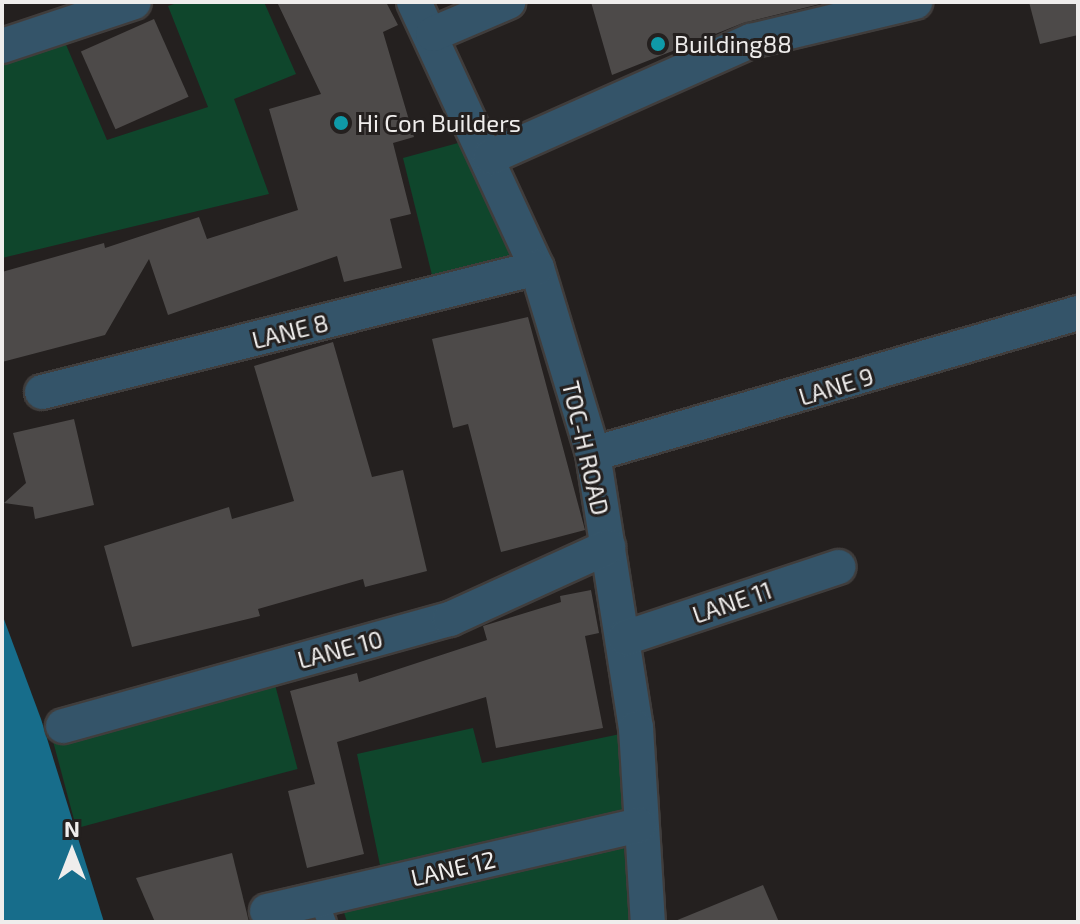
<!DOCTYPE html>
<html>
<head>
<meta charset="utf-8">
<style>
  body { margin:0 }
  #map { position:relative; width:1080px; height:924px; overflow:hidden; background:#24201f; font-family:"Exo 2",sans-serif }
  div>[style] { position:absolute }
  .green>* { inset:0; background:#0f462c; transform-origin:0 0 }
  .water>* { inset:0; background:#176d8b }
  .building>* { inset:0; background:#4d4a49; transform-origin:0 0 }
  .roads { filter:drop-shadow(2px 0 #403d3c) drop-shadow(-2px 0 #403d3c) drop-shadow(0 2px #403d3c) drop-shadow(0 -2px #403d3c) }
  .lane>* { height:18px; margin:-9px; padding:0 9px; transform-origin:9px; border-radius:9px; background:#345469 }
  .street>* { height:34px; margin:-17px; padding:0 17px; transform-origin:17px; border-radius:17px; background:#345469 }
  .dots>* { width:22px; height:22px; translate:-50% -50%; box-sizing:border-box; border:4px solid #24201f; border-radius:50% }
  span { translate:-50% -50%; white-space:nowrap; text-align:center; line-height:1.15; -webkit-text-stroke:6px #24201f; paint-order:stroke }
  .poi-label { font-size:24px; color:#efedec }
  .left { translate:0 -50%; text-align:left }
  .street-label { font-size:24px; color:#efedec }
  .frame { position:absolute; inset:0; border:4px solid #efedec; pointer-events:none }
  .north { position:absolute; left:32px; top:812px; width:80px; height:80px; -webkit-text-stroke:6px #24201f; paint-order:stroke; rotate:0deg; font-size:22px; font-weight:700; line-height:32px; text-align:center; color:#efedec }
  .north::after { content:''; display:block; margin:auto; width:28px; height:36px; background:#efedec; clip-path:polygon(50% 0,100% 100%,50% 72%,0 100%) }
</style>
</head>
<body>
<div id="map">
  <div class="green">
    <i style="clip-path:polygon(180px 2px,264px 2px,296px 74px,234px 99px,269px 194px,2px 258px,2px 60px,64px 40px,107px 140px,208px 107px,168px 6px)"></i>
    <i style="clip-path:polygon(469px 140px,516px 244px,506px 259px,432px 275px,403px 158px)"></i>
    <i style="left:274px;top:681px;width:91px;height:229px;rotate:75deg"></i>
    <i style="clip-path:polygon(473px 728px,482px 763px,625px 733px,625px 815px,381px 870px,357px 754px)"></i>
    <i style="clip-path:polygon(623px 839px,631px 922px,347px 922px,342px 906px)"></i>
  </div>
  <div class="water">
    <i style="clip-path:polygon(2px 614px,41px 719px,104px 922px,2px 922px)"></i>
  </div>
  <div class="building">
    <i style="clip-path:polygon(277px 2px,386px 2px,398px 25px,383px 32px,414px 137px,393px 143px,411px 214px,390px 219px,402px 268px,344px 282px,337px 256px,168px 315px,149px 259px,105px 335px,2px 362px,2px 272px,104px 243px,105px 248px,199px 217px,207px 239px,298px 210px,269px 109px,321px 94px)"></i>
    <i style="clip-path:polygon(591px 2px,820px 2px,820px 4px,743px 23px,612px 75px)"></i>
    <i style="clip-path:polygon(1029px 2px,1078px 2px,1078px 35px,1040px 44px)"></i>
    <i style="left:154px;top:19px;width:85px;height:80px;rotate:66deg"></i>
    <i style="clip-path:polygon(528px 317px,585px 530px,501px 552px,468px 424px,453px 428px,432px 339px)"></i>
    <i style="clip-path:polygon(333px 342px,372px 477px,403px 470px,427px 571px,365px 587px,363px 579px,258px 609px,260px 616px,132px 647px,104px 546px,229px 507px,232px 519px,294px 501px,254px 366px)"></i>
    <i style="clip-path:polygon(74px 419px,94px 505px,35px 519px,33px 507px,4px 503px,26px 483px,13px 433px)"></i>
    <i style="clip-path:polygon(591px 590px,599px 633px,585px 636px,603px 728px,496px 748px,486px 697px,337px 742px,364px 854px,307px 868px,288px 791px,315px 784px,290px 691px,357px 673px,359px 682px,487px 640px,483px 626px,561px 602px,560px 596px)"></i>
    <i style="clip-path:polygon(232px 853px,249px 922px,155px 922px,136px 878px)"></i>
    <i style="clip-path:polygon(763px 885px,779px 922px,675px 922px,675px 921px)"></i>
  </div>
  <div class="roads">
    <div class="lane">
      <i style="left:318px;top:899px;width:25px;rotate:69deg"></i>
    </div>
    <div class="street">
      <i style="left:414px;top:2px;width:293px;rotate:65.2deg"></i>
      <i style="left:537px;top:268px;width:194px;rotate:73.2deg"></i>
      <i style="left:593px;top:454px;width:277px;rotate:81.1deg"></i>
      <i style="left:636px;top:728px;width:194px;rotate:86.5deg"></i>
      <i style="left:433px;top:34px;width:82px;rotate:-23.1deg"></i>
      <i style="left:2px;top:46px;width:139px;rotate:-18.4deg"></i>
      <i style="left:490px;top:157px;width:286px;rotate:-24deg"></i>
      <i style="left:751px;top:41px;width:169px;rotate:-13.4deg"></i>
      <i style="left:42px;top:392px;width:510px;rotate:-14.06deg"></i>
      <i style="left:593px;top:454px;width:505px;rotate:-16.21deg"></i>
      <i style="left:625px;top:638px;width:225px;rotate:-18.4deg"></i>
      <i style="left:63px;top:726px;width:402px;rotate:-15.5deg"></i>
      <i style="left:450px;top:619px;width:174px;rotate:-24.5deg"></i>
      <i style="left:267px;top:911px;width:382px;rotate:-13deg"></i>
    </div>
  </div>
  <div class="dots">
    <i style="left:658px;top:44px;background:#0f9aa8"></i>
    <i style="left:341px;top:123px;background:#0f9aa8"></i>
  </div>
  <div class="poi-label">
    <span class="left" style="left:674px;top:44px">Building88</span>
    <span class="left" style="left:357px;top:123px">Hi Con Builders</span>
  </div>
  <div class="street-label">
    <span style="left:290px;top:331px;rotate:-14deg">LANE 8</span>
    <span style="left:836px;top:386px;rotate:-17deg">LANE 9</span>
    <span style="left:586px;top:448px;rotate:77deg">TOC-H ROAD</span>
    <span style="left:732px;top:602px;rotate:-19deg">LANE 11</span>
    <span style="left:340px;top:649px;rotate:-15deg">LANE 10</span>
    <span style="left:453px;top:868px;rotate:-13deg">LANE 12</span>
  </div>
  <div class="frame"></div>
  <div class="north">N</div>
</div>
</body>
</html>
